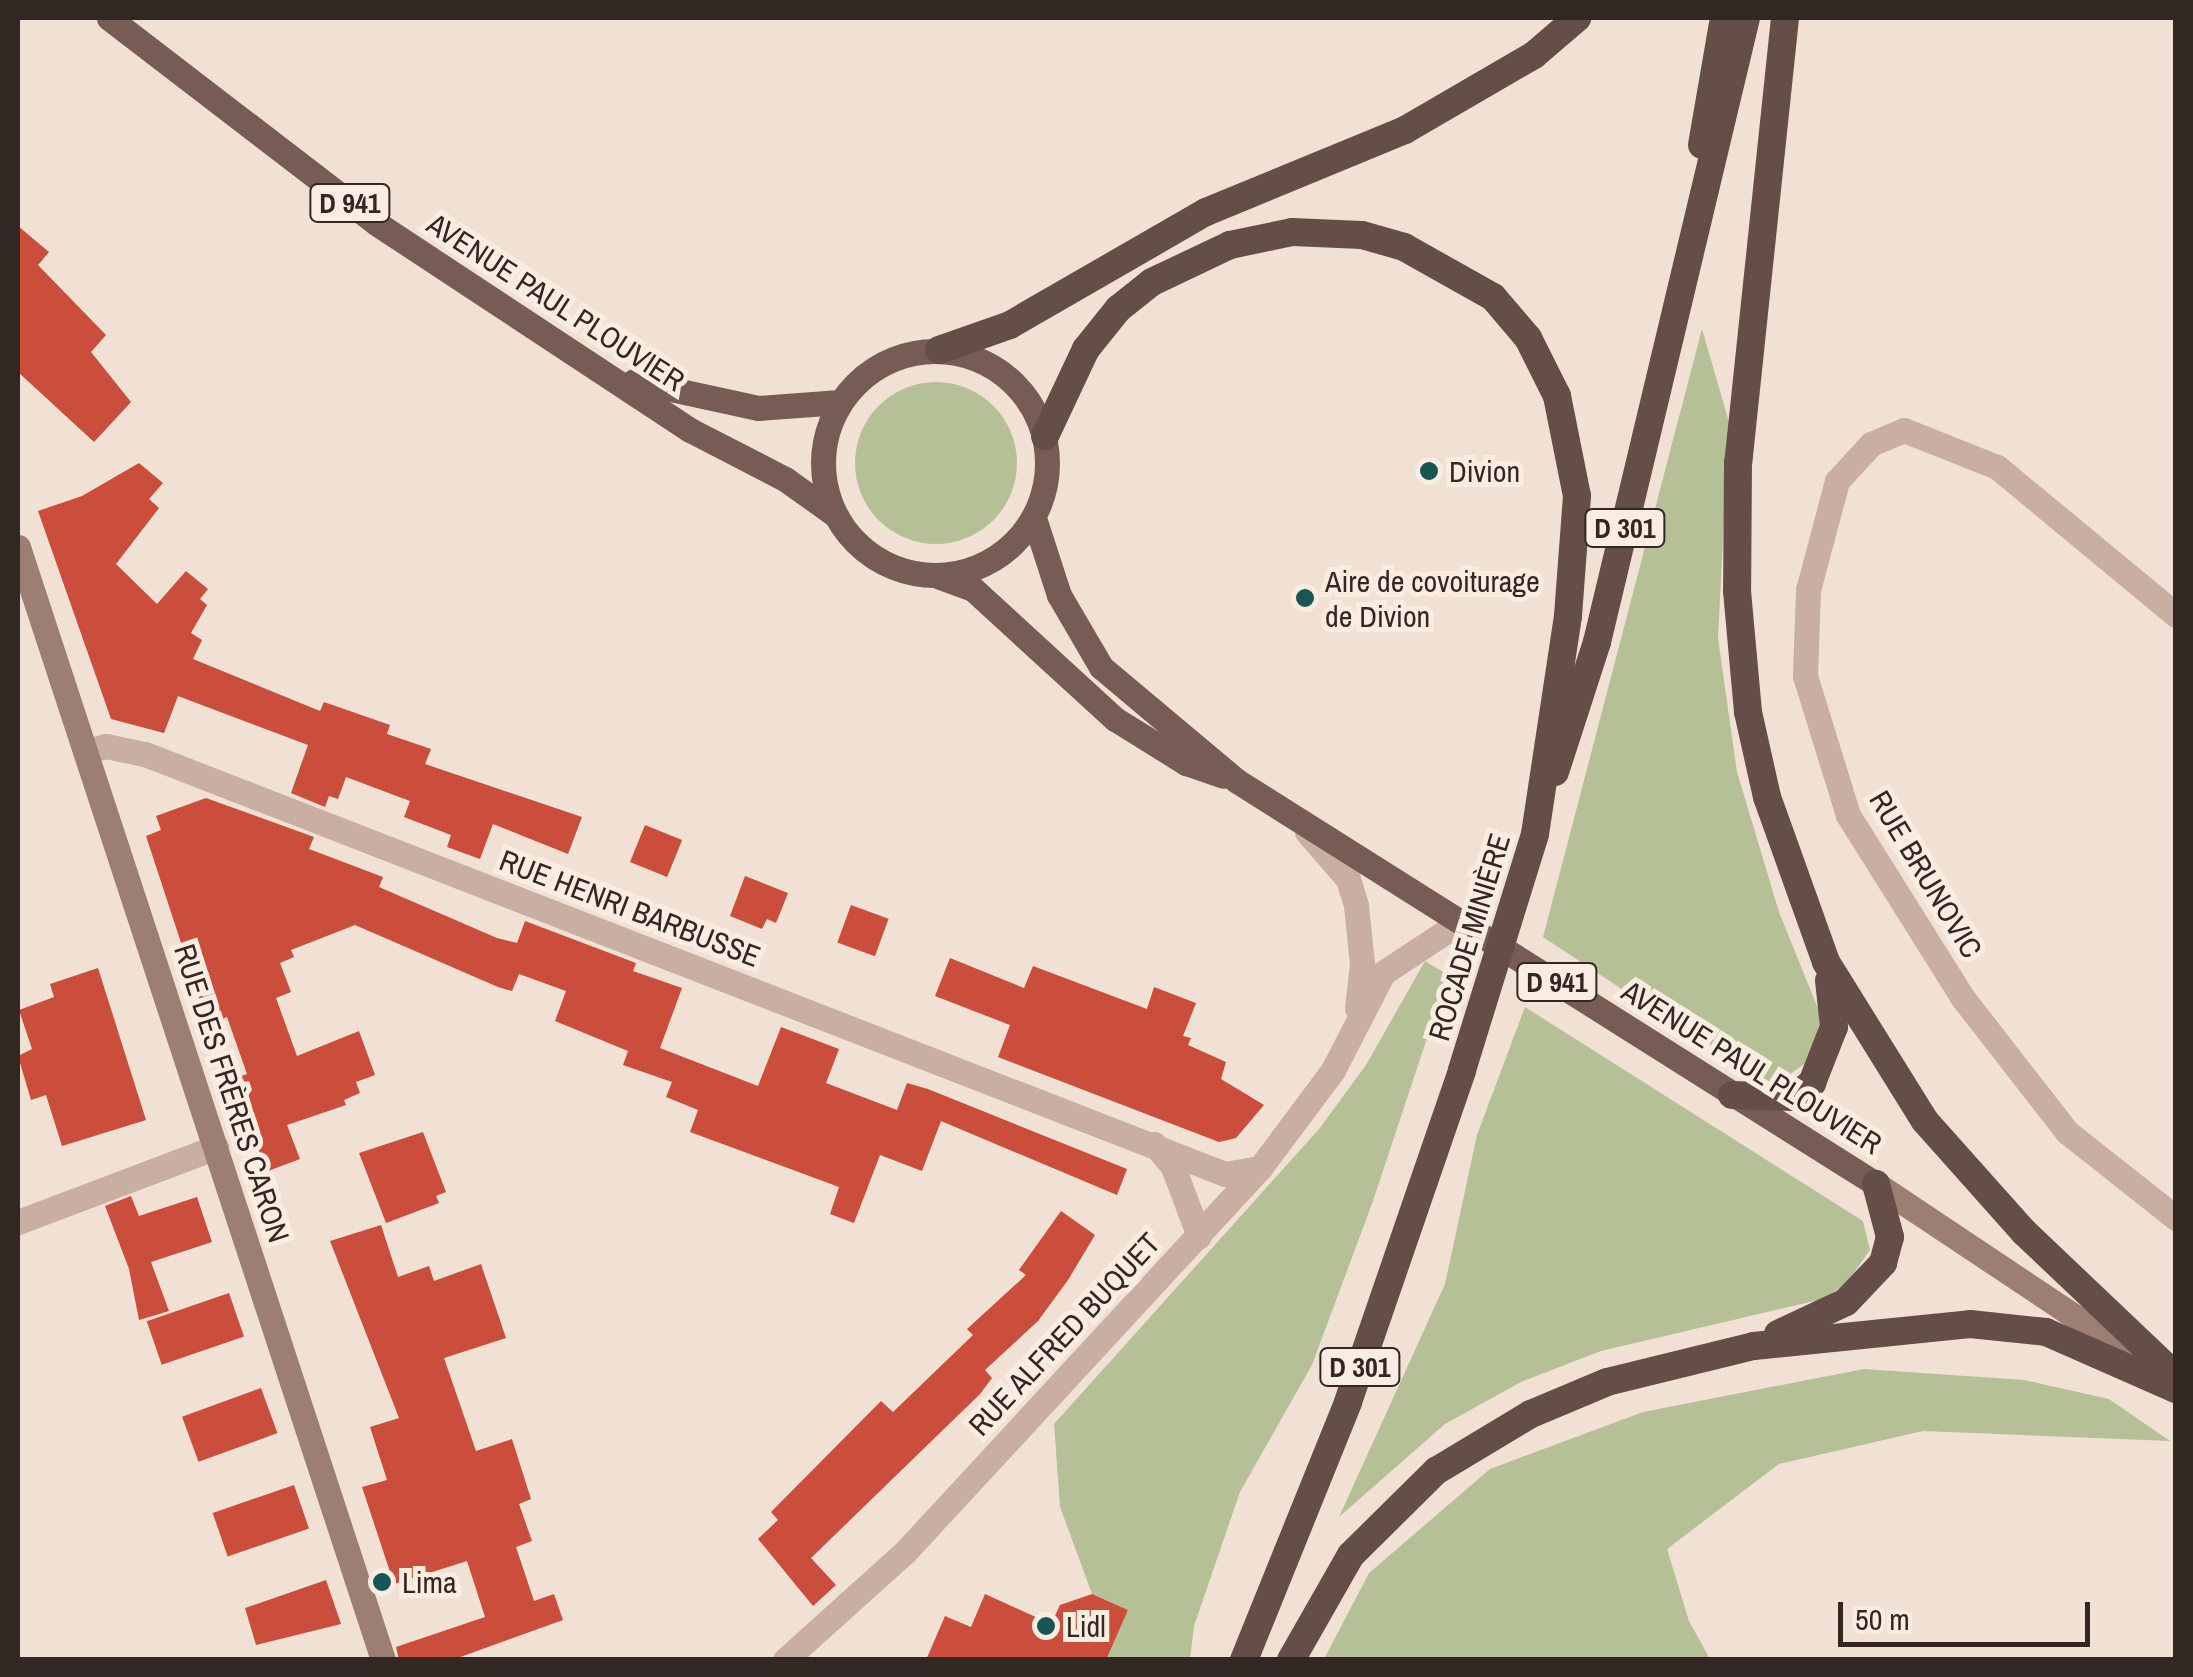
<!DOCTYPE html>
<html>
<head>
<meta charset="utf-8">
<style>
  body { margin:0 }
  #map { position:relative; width:2193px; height:1677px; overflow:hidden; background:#f1e1d5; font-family:"Archivo Narrow",sans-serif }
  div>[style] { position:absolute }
  .green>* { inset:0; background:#b6c096 }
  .round { border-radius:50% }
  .building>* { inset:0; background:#ca4e3b; transform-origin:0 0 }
  .minor>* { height:25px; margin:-12.5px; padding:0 12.5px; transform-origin:12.5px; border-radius:12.5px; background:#c9afa2 }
  .secondary>* { height:25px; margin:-12.5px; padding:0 12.5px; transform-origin:12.5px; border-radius:12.5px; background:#9c7e73 }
  .primary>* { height:25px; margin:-12.5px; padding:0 12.5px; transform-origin:12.5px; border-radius:12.5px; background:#765c55 }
  .primary>.ring { margin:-12.5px; padding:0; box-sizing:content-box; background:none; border:25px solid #765c55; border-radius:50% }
  .trunk>* { height:28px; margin:-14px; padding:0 14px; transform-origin:14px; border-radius:14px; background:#654e48 }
  .trunk-bridge>* { height:28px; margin:-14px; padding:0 14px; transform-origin:14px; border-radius:14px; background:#654e48 }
  .dots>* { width:28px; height:28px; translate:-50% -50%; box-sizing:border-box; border:5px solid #f9ece1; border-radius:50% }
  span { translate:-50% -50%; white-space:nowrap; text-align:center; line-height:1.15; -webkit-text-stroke:10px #f9ece1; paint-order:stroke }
  .shield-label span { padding:2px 8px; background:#f9ece1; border:2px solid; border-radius:8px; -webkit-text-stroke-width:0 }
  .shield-label { font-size:28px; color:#332724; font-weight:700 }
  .street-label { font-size:30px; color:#332724 }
  .poi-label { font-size:30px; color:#332724 }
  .left { translate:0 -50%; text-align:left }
  .frame { position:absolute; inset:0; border:20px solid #332724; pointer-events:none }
  .scale { position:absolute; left:1838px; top:1602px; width:252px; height:45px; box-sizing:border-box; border:5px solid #332724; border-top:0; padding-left:12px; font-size:30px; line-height:35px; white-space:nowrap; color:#332724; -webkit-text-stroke:8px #f9ece1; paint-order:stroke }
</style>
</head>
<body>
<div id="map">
  <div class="green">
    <i style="clip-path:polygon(1702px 329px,1729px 422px,1718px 638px,1737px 772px,1779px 912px,1821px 1016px,1811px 1059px,1778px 1083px,1764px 1083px,1543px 937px)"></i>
    <i class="round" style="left:855px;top:382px;width:162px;height:162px"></i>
    <i style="clip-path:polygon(1425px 961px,1448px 975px,1373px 1201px,1312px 1365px,1240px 1492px,1194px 1626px,1190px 1659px,1106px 1659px,1128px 1610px,1092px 1594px,1060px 1507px,1054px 1424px,1319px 1129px,1366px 1065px)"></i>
    <i style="clip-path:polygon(1525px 1007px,1863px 1221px,1870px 1250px,1846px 1284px,1823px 1299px,1601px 1351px,1521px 1382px,1445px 1424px,1339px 1517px,1445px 1284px,1477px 1135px)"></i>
    <i style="clip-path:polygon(1864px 1369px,2024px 1380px,2109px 1399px,2170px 1441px,1923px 1431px,1779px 1464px,1667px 1549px,1689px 1621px,1710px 1659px,1324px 1659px,1369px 1573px,1490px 1469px,1643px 1412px)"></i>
  </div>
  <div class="building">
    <i style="clip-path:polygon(18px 226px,49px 252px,38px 265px,106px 335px,91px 352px,131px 402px,94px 442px,18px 372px)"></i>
    <i style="clip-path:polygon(139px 463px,163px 483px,149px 499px,159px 508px,116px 564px,157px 604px,186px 571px,208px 589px,200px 599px,207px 605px,191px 633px,202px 640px,193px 659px,320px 711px,324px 702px,390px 725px,387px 734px,431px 749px,425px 764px,582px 817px,568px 854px,493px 824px,480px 859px,447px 847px,451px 835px,404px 817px,410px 801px,346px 777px,338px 799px,329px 796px,325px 807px,291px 793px,308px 745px,178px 696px,164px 733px,111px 719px,38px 511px,82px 496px)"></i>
    <i style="clip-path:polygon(206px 798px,314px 837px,309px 849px,383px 877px,379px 887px,497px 938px,517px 943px,525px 921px,636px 963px,633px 971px,682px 988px,660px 1048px,758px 1086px,781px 1027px,839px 1049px,826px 1083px,897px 1110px,907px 1083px,928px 1089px,1127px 1169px,1117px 1195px,941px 1121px,922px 1171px,880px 1155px,854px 1223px,830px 1214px,839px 1187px,690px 1132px,698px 1110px,666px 1097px,672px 1082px,623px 1065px,628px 1051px,555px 1021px,566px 991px,519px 974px,512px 991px,498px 987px,355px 925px,291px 950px,294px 957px,280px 963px,291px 992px,276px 998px,297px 1056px,359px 1031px,375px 1075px,356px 1082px,360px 1093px,344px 1100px,346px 1105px,287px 1125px,300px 1159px,268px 1171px,228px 1081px,247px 1074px,227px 1017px,208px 1025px,146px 836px,161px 830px,156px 816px)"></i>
    <i style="left:645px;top:825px;width:40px;height:40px;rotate:22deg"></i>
    <i style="clip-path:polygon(745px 876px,788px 893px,776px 923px,767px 919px,762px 929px,730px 916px)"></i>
    <i style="left:851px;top:905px;width:40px;height:40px;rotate:20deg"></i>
    <i style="clip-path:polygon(950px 958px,1024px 988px,1033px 966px,1147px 1009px,1154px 987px,1196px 1003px,1183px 1036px,1191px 1038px,1188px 1045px,1226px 1062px,1221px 1079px,1264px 1105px,1236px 1138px,1219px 1142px,998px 1057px,1010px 1025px,935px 996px)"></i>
    <i style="clip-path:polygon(98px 968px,146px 1120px,62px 1146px,46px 1095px,31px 1100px,18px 1056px,32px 1049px,19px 1010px,54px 997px,50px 984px)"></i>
    <i style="clip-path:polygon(423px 1132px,446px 1192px,436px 1196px,439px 1203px,386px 1223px,359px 1153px)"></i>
    <i style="clip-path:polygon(131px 1196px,139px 1216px,197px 1197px,212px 1242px,151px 1262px,169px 1311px,139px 1320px,129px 1269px,105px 1206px)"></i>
    <i style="clip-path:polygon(1061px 1211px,1095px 1235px,1068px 1280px,1038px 1321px,985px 1370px,992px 1378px,980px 1394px,811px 1558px,836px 1585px,813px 1606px,758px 1539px,778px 1520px,771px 1512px,881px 1401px,893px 1412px,973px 1335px,967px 1329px,1026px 1275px,1019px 1270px)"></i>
    <i style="clip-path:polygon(381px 1225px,398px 1277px,429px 1266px,434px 1281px,481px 1264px,506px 1338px,444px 1358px,476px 1451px,512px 1439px,531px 1499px,519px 1504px,532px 1541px,516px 1547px,534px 1601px,554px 1594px,563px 1620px,452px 1660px,399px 1660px,396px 1647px,485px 1617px,467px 1561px,394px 1584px,362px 1487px,387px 1480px,370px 1427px,399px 1418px,330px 1241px)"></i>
    <i style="left:229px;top:1293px;width:46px;height:87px;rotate:71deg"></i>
    <i style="left:261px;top:1388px;width:48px;height:84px;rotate:70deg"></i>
    <i style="left:294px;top:1485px;width:46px;height:86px;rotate:71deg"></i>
    <i style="clip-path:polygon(326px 1580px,341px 1624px,256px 1645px,245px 1608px)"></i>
    <i style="clip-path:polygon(985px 1594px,1051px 1624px,1060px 1605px,1092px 1594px,1128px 1610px,1106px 1660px,926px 1660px,945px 1616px,971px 1627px)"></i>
  </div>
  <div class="minor">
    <i style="left:2176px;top:615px;width:232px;rotate:-140.4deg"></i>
    <i style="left:1997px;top:467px;width:100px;rotate:-158.3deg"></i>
    <i style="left:1904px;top:430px;width:36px;rotate:157deg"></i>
    <i style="left:1871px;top:444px;width:50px;rotate:132.6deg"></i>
    <i style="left:1837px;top:481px;width:113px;rotate:104.9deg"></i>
    <i style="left:1808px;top:590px;width:86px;rotate:92deg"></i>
    <i style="left:1805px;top:676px;width:145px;rotate:72.8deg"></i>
    <i style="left:1848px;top:815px;width:215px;rotate:57.9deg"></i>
    <i style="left:1962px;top:997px;width:171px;rotate:52.1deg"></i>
    <i style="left:2067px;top:1132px;width:139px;rotate:38.3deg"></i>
    <i style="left:85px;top:751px;width:22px;rotate:-13deg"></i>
    <i style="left:106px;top:746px;width:40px;rotate:12deg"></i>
    <i style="left:145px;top:754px;width:1159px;rotate:21.25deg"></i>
    <i style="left:1225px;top:1174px;width:36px;rotate:-10deg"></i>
    <i style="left:1307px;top:832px;width:62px;rotate:48.9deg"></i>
    <i style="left:1348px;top:879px;width:28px;rotate:73deg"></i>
    <i style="left:1356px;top:906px;width:57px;rotate:84deg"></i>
    <i style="left:1362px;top:963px;width:46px;rotate:96.2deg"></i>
    <i style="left:1154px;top:1144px;width:30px;rotate:50deg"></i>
    <i style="left:1173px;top:1167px;width:74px;rotate:69.4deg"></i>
    <i style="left:18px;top:1222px;width:212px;rotate:-20.7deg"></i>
    <i style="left:785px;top:1660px;width:161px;rotate:-42deg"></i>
    <i style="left:905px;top:1552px;width:523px;rotate:-47.25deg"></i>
    <i style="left:1260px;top:1168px;width:122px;rotate:-53.3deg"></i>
    <i style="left:1333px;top:1070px;width:109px;rotate:-62.7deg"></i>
    <i style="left:1383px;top:973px;width:74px;rotate:-33.5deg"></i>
    <i style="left:1445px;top:932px;width:24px;rotate:-19deg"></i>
  </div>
  <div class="secondary">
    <i style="left:18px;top:547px;width:1171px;rotate:71.84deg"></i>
    <i style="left:1876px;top:1184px;width:340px;rotate:33.7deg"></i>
  </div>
  <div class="primary">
    <i style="left:109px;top:18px;width:337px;rotate:37.5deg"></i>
    <i style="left:376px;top:223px;width:376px;rotate:33.4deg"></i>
    <i style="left:690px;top:430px;width:107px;rotate:27.3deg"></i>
    <i style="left:785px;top:479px;width:60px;rotate:35.5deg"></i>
    <i class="ring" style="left:823px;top:351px;width:199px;height:199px"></i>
    <i style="left:634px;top:381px;width:127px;rotate:12.3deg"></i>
    <i style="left:758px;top:408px;width:82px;rotate:-4.2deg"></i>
    <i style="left:1034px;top:518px;width:81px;rotate:72deg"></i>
    <i style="left:1059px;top:595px;width:83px;rotate:59.7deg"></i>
    <i style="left:1101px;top:667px;width:177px;rotate:40deg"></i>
    <i style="left:1237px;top:781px;width:755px;rotate:32.24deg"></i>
    <i style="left:940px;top:577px;width:35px;rotate:20deg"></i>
    <i style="left:973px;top:589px;width:193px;rotate:42.5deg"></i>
    <i style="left:1115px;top:719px;width:84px;rotate:31.8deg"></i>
    <i style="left:1186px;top:763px;width:39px;rotate:19deg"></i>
  </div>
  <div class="trunk">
    <i style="left:1785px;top:18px;width:446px;rotate:96deg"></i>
    <i style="left:1738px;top:462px;width:129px;rotate:90.4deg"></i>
    <i style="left:1737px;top:591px;width:121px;rotate:84.8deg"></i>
    <i style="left:1748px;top:712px;width:87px;rotate:77.4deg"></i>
    <i style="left:1767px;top:797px;width:175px;rotate:70.3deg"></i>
    <i style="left:1826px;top:962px;width:187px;rotate:58.1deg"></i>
    <i style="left:1925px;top:1121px;width:149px;rotate:48.3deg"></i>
    <i style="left:2024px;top:1232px;width:209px;rotate:43.5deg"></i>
    <i style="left:1702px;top:145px;width:129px;rotate:-80.2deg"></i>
    <i style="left:939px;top:350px;width:75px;rotate:-19.4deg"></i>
    <i style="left:1010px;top:325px;width:226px;rotate:-30deg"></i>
    <i style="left:1206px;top:212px;width:215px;rotate:-22.4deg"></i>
    <i style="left:1405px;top:130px;width:149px;rotate:-30.2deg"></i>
    <i style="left:1534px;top:55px;width:57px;rotate:-40.7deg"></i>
    <i style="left:1045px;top:436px;width:96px;rotate:-64.8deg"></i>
    <i style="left:1086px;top:349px;width:51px;rotate:-51.3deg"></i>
    <i style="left:1118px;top:309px;width:43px;rotate:-38.5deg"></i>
    <i style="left:1152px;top:282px;width:86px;rotate:-25.4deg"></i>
    <i style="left:1230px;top:245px;width:63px;rotate:-11.8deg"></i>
    <i style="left:1292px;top:232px;width:70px;rotate:2.5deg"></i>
    <i style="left:1362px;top:235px;width:44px;rotate:15.9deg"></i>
    <i style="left:1404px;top:247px;width:102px;rotate:29.3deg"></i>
    <i style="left:1493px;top:297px;width:54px;rotate:49.5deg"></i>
    <i style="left:1528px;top:338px;width:65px;rotate:63.4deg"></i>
    <i style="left:1557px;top:396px;width:102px;rotate:78.7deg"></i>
    <i style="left:1577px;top:496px;width:120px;rotate:94.3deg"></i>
    <i style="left:1568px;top:616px;width:220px;rotate:98.6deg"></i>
    <i style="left:1555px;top:772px;width:137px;rotate:-72.1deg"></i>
    <i style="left:1597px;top:642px;width:642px;rotate:-76.57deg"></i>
    <i style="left:1732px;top:1095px;width:61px;rotate:1.9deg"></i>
    <i style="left:1793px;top:1097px;width:24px;rotate:-36deg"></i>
    <i style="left:1812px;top:1083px;width:60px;rotate:-68.6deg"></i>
    <i style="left:1834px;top:1027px;width:47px;rotate:-96.1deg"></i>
    <i style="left:1778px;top:1334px;width:75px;rotate:-25.2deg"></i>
    <i style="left:1846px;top:1302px;width:54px;rotate:-46.5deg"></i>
    <i style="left:1883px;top:1263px;width:27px;rotate:-75deg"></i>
    <i style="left:1890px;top:1237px;width:55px;rotate:-104.8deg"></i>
    <i style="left:1244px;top:1660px;width:278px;rotate:-68deg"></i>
    <i style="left:1348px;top:1402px;width:351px;rotate:-71deg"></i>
    <i style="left:1291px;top:1660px;width:121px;rotate:-60.3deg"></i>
    <i style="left:1351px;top:1555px;width:120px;rotate:-44.7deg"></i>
    <i style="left:1436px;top:1471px;width:111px;rotate:-31deg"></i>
    <i style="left:1531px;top:1414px;width:82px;rotate:-22.8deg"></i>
    <i style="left:1607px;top:1382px;width:151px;rotate:-13.8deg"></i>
    <i style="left:1754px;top:1346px;width:217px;rotate:-5.8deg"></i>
    <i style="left:1970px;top:1324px;width:76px;rotate:6deg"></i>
    <i style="left:2046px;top:1332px;width:142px;rotate:23.7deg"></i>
  </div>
  <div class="trunk-bridge">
    <i style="left:1462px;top:1070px;width:247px;rotate:-72.8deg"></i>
  </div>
  <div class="dots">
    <i style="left:1429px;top:471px;background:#195553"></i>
    <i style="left:1305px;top:598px;background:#195553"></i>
    <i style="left:382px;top:1582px;background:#195553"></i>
    <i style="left:1046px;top:1626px;background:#195553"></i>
  </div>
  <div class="shield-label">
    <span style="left:350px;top:203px">D 941</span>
    <span style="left:1625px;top:528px">D 301</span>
    <span style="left:1557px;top:982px">D 941</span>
    <span style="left:1360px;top:1367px">D 301</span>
  </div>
  <div class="street-label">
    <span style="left:556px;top:302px;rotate:33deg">AVENUE PAUL PLOUVIER</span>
    <span style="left:1926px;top:874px;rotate:59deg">RUE BRUNOVIC</span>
    <span style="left:630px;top:908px;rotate:21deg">RUE HENRI BARBUSSE</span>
    <span style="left:1469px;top:937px;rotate:-73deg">ROCADE MINIÈRE</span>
    <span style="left:1752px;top:1067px;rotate:32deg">AVENUE PAUL PLOUVIER</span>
    <span style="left:232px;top:1093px;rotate:72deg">RUE DES FRÈRES CARON</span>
    <span style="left:1064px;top:1334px;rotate:-47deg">RUE ALFRED BUQUET</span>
  </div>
  <div class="poi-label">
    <span class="left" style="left:1449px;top:471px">Divion</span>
    <span class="left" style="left:1325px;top:598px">Aire de covoiturage<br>de Divion</span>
    <span class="left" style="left:402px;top:1582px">Lima</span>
    <span class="left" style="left:1066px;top:1626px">Lidl</span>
  </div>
  <div class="frame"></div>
  <div class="scale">50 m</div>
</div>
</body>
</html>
